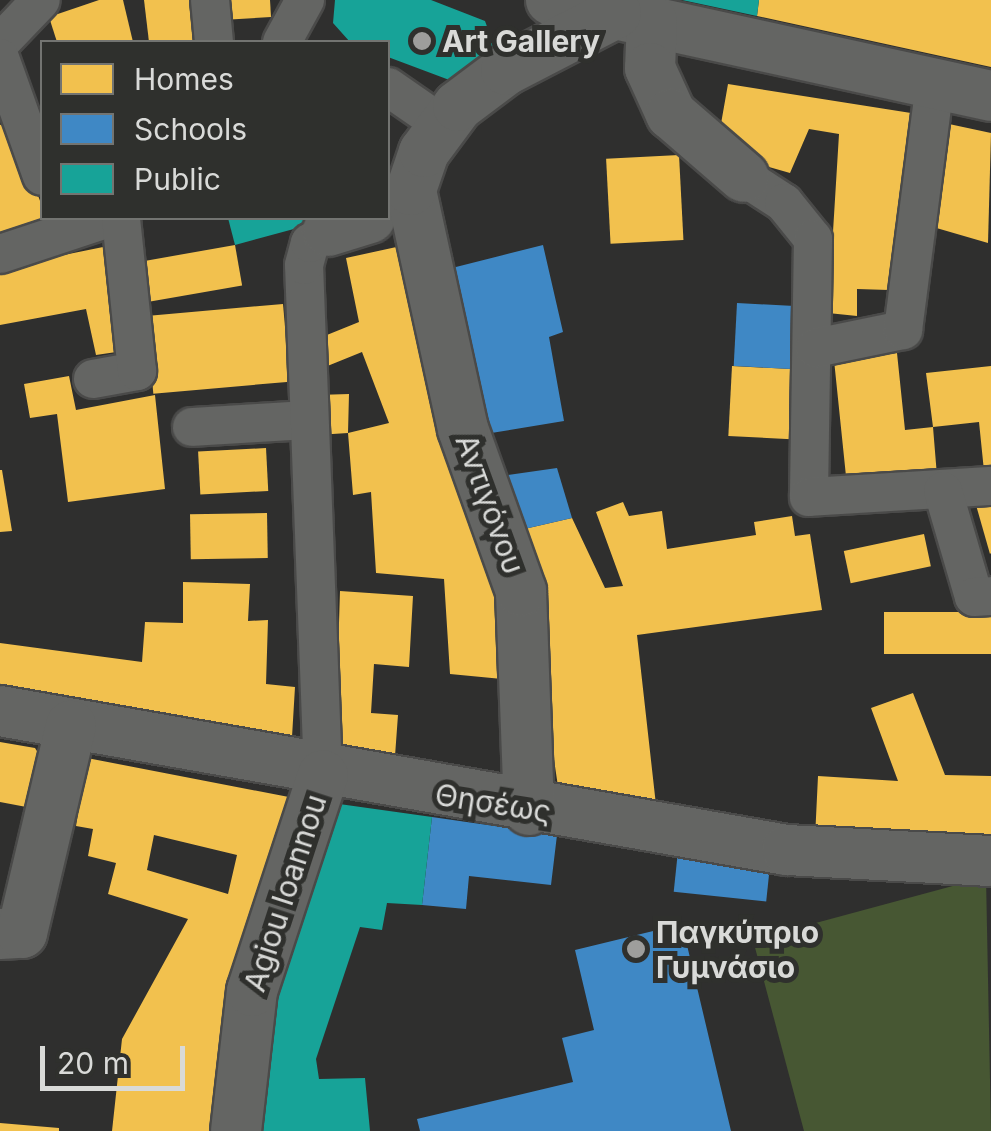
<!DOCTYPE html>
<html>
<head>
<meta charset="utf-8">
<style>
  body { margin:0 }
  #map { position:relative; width:991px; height:1131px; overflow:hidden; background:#2f2f2e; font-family:Inter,sans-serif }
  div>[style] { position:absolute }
  .green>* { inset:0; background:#475733 }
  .homes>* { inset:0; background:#f2c14e; transform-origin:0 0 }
  .schools>* { inset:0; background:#3f88c5; transform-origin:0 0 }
  .public>* { inset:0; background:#17a398 }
  .roads { filter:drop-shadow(2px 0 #4a4a49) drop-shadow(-2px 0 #4a4a49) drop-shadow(0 2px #4a4a49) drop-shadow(0 -2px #4a4a49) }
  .pedestrian>* { height:38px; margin:-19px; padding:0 19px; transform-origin:19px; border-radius:19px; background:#646563 }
  .minor>* { height:50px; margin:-25px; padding:0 25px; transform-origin:25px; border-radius:25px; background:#646563 }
  .dots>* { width:28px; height:28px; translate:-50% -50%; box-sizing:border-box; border:5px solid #2f302d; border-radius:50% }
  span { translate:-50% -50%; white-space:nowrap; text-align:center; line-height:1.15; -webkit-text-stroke:10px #2f302d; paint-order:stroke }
  .poi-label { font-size:30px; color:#d9dad8; font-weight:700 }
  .left { translate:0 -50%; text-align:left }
  .street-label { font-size:30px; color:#d9dad8 }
  .legend { position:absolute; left:40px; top:40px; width:350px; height:180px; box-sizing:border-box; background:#2f302d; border:2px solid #737471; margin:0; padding:12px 18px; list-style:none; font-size:30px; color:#d9dad8 }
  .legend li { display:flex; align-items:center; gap:20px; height:50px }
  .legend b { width:50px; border:2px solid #737471 }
  .scale { position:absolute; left:40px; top:1046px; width:145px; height:45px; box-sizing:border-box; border:5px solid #d9dad8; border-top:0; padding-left:12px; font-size:30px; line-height:35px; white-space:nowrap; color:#d9dad8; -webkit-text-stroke:8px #2f302d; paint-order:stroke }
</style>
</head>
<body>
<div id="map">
  <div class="green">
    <i style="clip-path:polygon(986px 877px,991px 1131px,804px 1131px,753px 940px)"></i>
  </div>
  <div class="homes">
    <i style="clip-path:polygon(99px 0,123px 0,133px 42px,57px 42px,49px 17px)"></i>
    <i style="clip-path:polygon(144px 0,192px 0,195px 42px,149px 42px)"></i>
    <i style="clip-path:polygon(222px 0,270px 0,271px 17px,222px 20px)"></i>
    <i style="clip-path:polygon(759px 0,991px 0,991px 67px,757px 16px)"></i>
    <i style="clip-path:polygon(728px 84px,911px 113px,889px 290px,857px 289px,857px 316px,828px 313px,839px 134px,809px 129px,790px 173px,738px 158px,719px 135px)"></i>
    <i style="clip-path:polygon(10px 122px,50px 227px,0 242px,0 125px)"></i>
    <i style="clip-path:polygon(949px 124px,991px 133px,988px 243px,933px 227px)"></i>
    <i style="left:679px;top:155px;width:85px;height:73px;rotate:87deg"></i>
    <i style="left:235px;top:245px;width:41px;height:99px;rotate:80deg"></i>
    <i style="clip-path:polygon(108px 246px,123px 351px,96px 355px,86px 309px,0 325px,0 268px)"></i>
    <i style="clip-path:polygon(401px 246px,439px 406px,502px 571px,512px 680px,450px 674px,444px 579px,376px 573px,371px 492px,353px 495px,348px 433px,317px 435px,317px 395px,349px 394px,348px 433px,389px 423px,362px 352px,325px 367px,317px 339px,359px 322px,346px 258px)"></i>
    <i style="left:283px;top:304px;width:78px;height:137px;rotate:85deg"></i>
    <i style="clip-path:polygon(897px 353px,905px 430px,933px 427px,937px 476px,847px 486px,834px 360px)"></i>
    <i style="left:732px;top:366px;width:68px;height:70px;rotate:3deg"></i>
    <i style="clip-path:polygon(991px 366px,991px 470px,984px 471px,979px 422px,933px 427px,926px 373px)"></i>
    <i style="clip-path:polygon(69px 376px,76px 410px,155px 395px,165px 489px,68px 502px,57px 414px,30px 418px,24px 384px)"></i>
    <i style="left:266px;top:448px;width:43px;height:68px;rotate:87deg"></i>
    <i style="clip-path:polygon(0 470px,2px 470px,12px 531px,0 532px)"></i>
    <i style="clip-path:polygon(623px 502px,629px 516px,662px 511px,667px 549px,756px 535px,754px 522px,792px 516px,795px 536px,810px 534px,822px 610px,637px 635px,657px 814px,560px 800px,520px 530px,572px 518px,605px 588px,623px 586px,596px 512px)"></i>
    <i style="clip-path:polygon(991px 503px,991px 553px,990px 554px,976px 505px)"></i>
    <i style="left:267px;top:513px;width:45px;height:77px;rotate:89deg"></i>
    <i style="left:924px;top:534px;width:33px;height:82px;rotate:78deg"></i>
    <i style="clip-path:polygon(183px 582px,250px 584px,248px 621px,268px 620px,266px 684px,295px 687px,292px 737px,0 696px,0 643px,142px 662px,145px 622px,183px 623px)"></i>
    <i style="clip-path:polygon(340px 591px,413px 596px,409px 667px,374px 664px,371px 713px,398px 715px,395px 756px,335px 748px)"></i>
    <i style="left:991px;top:612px;width:42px;height:107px;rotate:90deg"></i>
    <i style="clip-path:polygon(913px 693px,945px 775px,991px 776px,991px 845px,815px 838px,818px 776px,898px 781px,871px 708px)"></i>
    <i style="clip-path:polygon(0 742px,35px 748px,45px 764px,37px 809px,0 802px)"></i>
    <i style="clip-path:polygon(evenodd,87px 758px,294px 798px,217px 1131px,112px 1131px,122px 1039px,188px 919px,108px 894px,116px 863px,88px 856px,93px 829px,76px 826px,87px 758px,154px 835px,237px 855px,228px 894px,147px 870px,154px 835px)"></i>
    <i style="clip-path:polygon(0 1123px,59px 1128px,59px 1131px,0 1131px)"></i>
  </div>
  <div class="schools">
    <i style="clip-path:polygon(543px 245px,563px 332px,549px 337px,564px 421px,485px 434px,448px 269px)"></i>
    <i style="left:737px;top:303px;width:67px;height:63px;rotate:3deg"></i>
    <i style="clip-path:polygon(557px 468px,572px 518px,520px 530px,494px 477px)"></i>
    <i style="clip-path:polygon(432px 817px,557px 835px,551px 885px,469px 876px,466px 909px,422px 905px)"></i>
    <i style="left:678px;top:851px;width:93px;height:41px;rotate:6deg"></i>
    <i style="clip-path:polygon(682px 924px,731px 1131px,420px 1131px,417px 1119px,573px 1082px,562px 1038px,594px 1030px,575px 950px)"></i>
  </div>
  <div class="public">
    <i style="clip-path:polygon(431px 0,485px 21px,497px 54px,452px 81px,388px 57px,388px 42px,350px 42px,333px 23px,335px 0)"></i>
    <i style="clip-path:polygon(682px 0,759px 0,757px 16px)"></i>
    <i style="clip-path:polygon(228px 218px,314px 218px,316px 223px,235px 245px)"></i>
    <i style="clip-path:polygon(325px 802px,432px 817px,422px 905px,387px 903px,382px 930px,360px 927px,316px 1059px,319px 1079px,365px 1078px,370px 1131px,253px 1131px,259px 1026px)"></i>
  </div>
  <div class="roads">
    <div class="pedestrian">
      <i style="left:210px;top:0;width:42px;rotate:84.6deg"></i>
      <i style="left:282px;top:42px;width:48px;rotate:-61.3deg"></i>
      <i style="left:0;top:43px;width:59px;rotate:-46.4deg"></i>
      <i style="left:0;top:58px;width:125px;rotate:70.4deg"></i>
      <i style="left:388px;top:87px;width:63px;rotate:34.7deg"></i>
      <i style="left:744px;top:177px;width:48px;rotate:33deg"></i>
      <i style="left:784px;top:203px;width:46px;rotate:51.1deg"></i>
      <i style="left:813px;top:239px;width:258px;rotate:90.9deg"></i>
      <i style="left:809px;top:497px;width:182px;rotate:-3.5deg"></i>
      <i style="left:0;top:254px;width:115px;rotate:-18.3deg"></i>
      <i style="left:815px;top:348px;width:90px;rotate:-11.6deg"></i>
      <i style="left:903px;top:330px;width:248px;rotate:-82.6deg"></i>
      <i style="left:93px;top:379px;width:45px;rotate:-10.3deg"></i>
      <i style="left:137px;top:371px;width:154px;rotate:-96deg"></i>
      <i style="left:192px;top:427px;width:113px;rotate:-3.5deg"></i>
      <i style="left:943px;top:491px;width:110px;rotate:73.7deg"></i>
      <i style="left:974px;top:597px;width:17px;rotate:-3deg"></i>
      <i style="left:323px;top:775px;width:510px;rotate:-92.13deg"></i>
      <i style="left:304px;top:265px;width:23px;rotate:-75deg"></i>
      <i style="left:310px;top:243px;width:22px;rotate:-34deg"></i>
    </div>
    <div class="minor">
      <i style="left:551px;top:0;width:450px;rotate:12.3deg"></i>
      <i style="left:652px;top:21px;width:47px;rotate:92.4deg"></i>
      <i style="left:650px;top:68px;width:51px;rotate:65.5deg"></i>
      <i style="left:671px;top:114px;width:96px;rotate:40.8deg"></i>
      <i style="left:328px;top:231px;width:44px;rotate:-17.2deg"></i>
      <i style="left:0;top:711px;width:799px;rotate:10.02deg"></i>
      <i style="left:787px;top:850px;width:204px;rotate:3.1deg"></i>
      <i style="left:529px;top:810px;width:219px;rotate:-92.1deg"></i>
      <i style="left:521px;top:591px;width:172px;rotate:-109.7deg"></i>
      <i style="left:463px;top:429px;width:245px;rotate:-102.3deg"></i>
      <i style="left:411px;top:190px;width:40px;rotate:-71.1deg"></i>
      <i style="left:424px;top:152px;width:57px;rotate:-53.5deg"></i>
      <i style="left:458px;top:106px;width:60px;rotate:-36.9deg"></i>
      <i style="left:506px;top:70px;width:124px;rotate:-27.4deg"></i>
      <i style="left:0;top:934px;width:22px;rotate:-3deg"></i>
      <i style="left:22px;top:933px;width:213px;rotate:-76.7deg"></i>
      <i style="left:236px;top:1131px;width:141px;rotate:-83.5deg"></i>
      <i style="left:252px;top:991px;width:227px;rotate:-71.8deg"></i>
    </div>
  </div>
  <div class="dots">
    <i style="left:422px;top:41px;background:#9e9e9c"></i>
    <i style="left:636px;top:949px;background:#9e9e9c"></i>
  </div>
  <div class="poi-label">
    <span class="left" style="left:442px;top:41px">Art Gallery</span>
    <span class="left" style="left:656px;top:949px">Παγκύπριο<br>Γυμνάσιο</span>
  </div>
  <div class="street-label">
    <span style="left:490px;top:504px;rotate:70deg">Αντιγόνου</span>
    <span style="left:493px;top:803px;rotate:9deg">Θησέως</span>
    <span style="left:285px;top:893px;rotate:-72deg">Agiou Ioannou</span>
  </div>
  <ul class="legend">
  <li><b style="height:28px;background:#f2c14e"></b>Homes</li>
  <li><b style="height:28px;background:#3f88c5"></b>Schools</li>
  <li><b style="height:28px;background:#17a398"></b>Public</li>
  </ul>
  <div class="scale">20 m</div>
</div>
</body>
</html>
